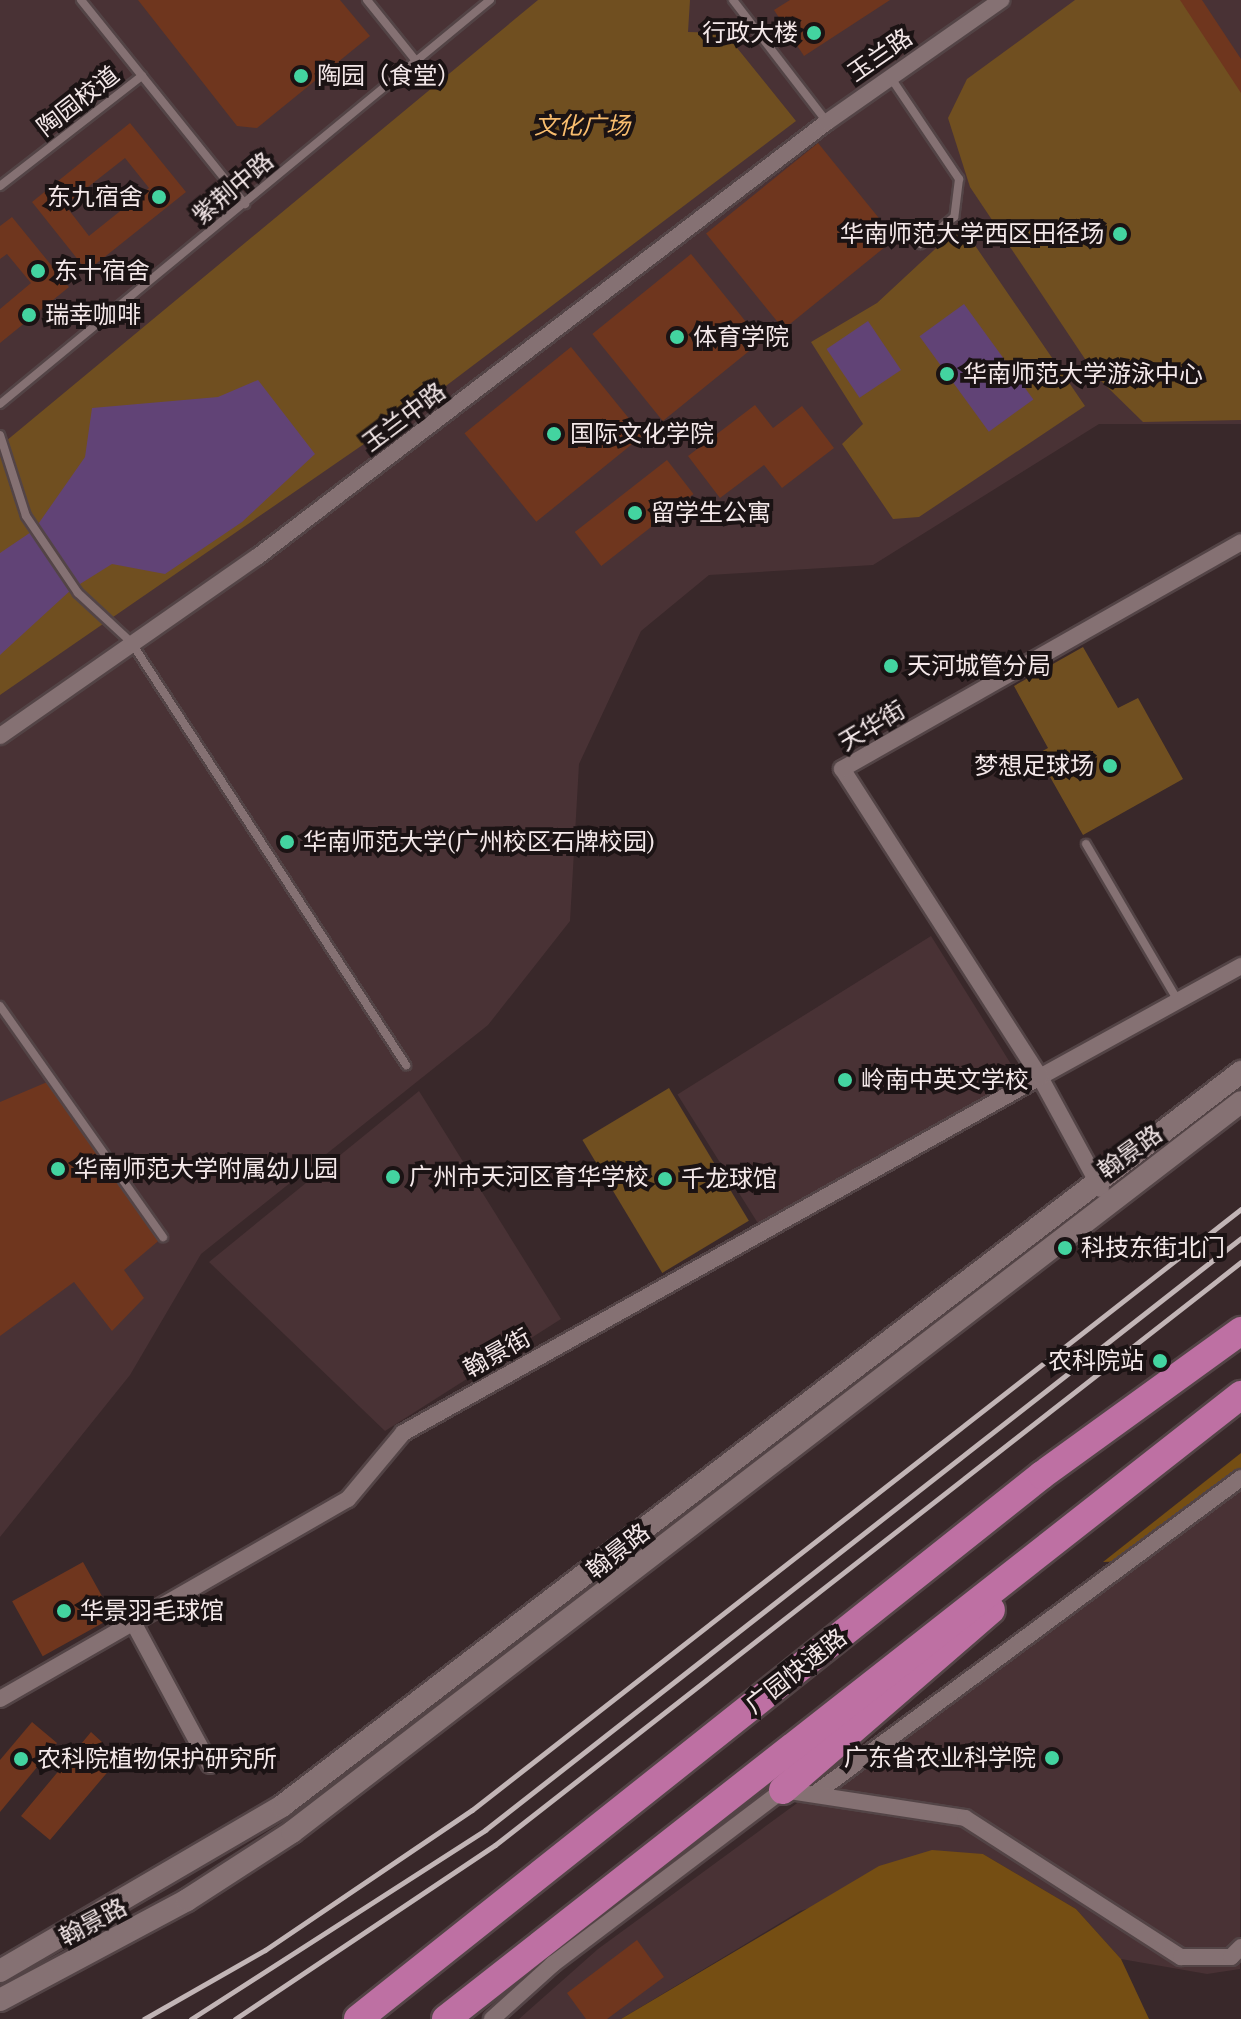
<!DOCTYPE html>
<html>
<head>
<meta charset="utf-8">
<style>
  body { margin:0 }
  #map { position:relative; width:1241px; height:2019px; overflow:hidden; background:#39282a; font-family:"IBM Plex Serif","Noto Sans SC",serif }
  div>[style] { position:absolute }
  .built>* { inset:0; background:#493235; transform-origin:0 0 }
  .green>* { inset:0; background:#704f20; transform-origin:0 0 }
  .forest>* { inset:0; background:#754e13 }
  .water>* { inset:0; background:#614376; transform-origin:0 0 }
  .building>* { inset:0; background:#6f361e; transform-origin:0 0 }
  .roads { filter:drop-shadow(2px 0 #534446) drop-shadow(-2px 0 #534446) drop-shadow(0 2px #534446) drop-shadow(0 -2px #534446) }
  .service>* { height:8px; margin:-4px; padding:0 4px; transform-origin:4px; border-radius:4px; background:#857173 }
  .minor>* { height:16px; margin:-8px; padding:0 8px; transform-origin:8px; border-radius:8px; background:#857173 }
  .tertiary>* { height:22px; margin:-11px; padding:0 11px; transform-origin:11px; border-radius:11px; background:#857173 }
  .trunk>* { height:28px; margin:-14px; padding:0 14px; transform-origin:14px; border-radius:14px; background:#be70a3 }
  .rail>* { height:5px; margin:-2.5px; padding:0 2.5px; transform-origin:2.5px; border-radius:2.5px; background:#c2b5b6 }
  .dots>* { width:22px; height:22px; translate:-50% -50%; box-sizing:border-box; border:4px solid #1b1314; border-radius:50% }
  span { translate:-50% -50%; white-space:nowrap; text-align:center; line-height:1.15; -webkit-text-stroke:8px #1b1314; paint-order:stroke }
  .poi-label { font-size:24px; color:#f4e8e9 }
  .right { translate:-100% -50%; text-align:right }
  .left { translate:0 -50%; text-align:left }
  .street-label { font-size:24px; color:#f4e8e9 }
  .park-label { font-size:24px; color:#f9bd6e; font-style:italic }
</style>
</head>
<body>
<div id="map">
  <div class="built">
    <i style="clip-path:polygon(0 0,1241px 0,1241px 424px,1099px 424px,873px 565px,709px 575px,641px 631px,579px 764px,570px 921px,488px 1025px,201px 1254px,130px 1375px,0 1537px)"></i>
    <i style="left:931px;top:936px;width:168px;height:299px;rotate:58deg"></i>
    <i style="clip-path:polygon(419px 1091px,561px 1319px,385px 1431px,209px 1262px)"></i>
    <i style="clip-path:polygon(1241px 1478px,1240px 1969px,1207px 1974px,1121px 1959px,1076px 1909px,983px 1854px,800px 1911px,621px 2019px,519px 2019px,598px 1949px)"></i>
  </div>
  <div class="green">
    <i style="clip-path:polygon(538px 0,690px 0,688px 32px,725px 33px,796px 121px,422px 404px,0 695px,0 446px)"></i>
    <i style="clip-path:polygon(1075px 0,1200px 0,1241px 60px,1241px 420px,1143px 422px,1097px 377px,970px 187px,948px 118px,967px 79px)"></i>
    <i style="clip-path:polygon(961px 225px,1085px 406px,919px 517px,893px 519px,842px 444px,863px 424px,811px 342px,877px 303px)"></i>
    <i style="clip-path:polygon(1083px 647px,1118px 708px,1138px 698px,1183px 779px,1083px 835px,1037px 754px,1048px 748px,1014px 686px)"></i>
    <i style="left:669px;top:1088px;width:155px;height:101px;rotate:59deg"></i>
  </div>
  <div class="forest">
    <i style="clip-path:polygon(1241px 1453px,1241px 1480px,1130px 1561px,1103px 1562px)"></i>
    <i style="clip-path:polygon(932px 1850px,983px 1854px,1076px 1909px,1121px 1959px,1149px 2019px,621px 2019px,879px 1866px)"></i>
  </div>
  <div class="water">
    <i style="left:964px;top:304px;width:118px;height:55px;rotate:54deg"></i>
    <i style="left:868px;top:321px;width:59px;height:50px;rotate:56deg"></i>
    <i style="clip-path:polygon(258px 380px,315px 454px,242px 522px,165px 574px,112px 564px,72px 589px,0 655px,0 553px,34px 530px,85px 457px,92px 408px,218px 397px)"></i>
  </div>
  <div class="building">
    <i style="clip-path:polygon(138px 0,340px 0,370px 36px,257px 128px,237px 126px)"></i>
    <i style="clip-path:polygon(790px 0,890px 0,804px 56px,774px 10px)"></i>
    <i style="clip-path:polygon(1180px 0,1202px 0,1241px 59px,1241px 93px)"></i>
    <i style="clip-path:polygon(evenodd,130px 123px,186px 192px,87px 271px,32px 202px,130px 123px,125px 158px,149px 188px,89px 236px,65px 205px,125px 158px)"></i>
    <i style="left:818px;top:143px;width:123px;height:144px;rotate:51deg"></i>
    <i style="clip-path:polygon(12px 217px,69px 287px,0 343px,0 309px,31px 283px,7px 254px,0 259px,0 226px)"></i>
    <i style="left:691px;top:254px;width:112px;height:127px;rotate:51deg"></i>
    <i style="left:571px;top:347px;width:114px;height:137px;rotate:51deg"></i>
    <i style="clip-path:polygon(755px 405px,773px 428px,802px 406px,834px 448px,782px 488px,764px 465px,720px 498px,688px 456px)"></i>
    <i style="left:667px;top:460px;width:43px;height:117px;rotate:52deg"></i>
    <i style="clip-path:polygon(52px 1080px,163px 1237px,124px 1270px,144px 1298px,112px 1331px,74px 1282px,0 1336px,0 1102px)"></i>
    <i style="left:83px;top:1562px;width:63px;height:81px;rotate:61deg"></i>
    <i style="clip-path:polygon(32px 1722px,57px 1743px,0 1812px,0 1760px)"></i>
    <i style="clip-path:polygon(91px 1732px,103px 1743px,94px 1754px,111px 1768px,50px 1840px,21px 1816px)"></i>
    <i style="clip-path:polygon(637px 1940px,664px 1977px,607px 2019px,586px 2019px,567px 1993px)"></i>
  </div>
  <div class="roads">
    <div class="service">
      <i style="left:81px;top:0;width:262px;rotate:51.2deg"></i>
      <i style="left:367px;top:0;width:78px;rotate:51.2deg"></i>
      <i style="left:733px;top:0;width:154px;rotate:52.4deg"></i>
      <i style="left:891px;top:78px;width:122px;rotate:56deg"></i>
      <i style="left:959px;top:179px;width:38px;rotate:97deg"></i>
      <i style="left:954px;top:217px;width:43px;rotate:140.7deg"></i>
      <i style="left:0;top:186px;width:180px;rotate:-37.8deg"></i>
      <i style="left:0;top:404px;width:635px;rotate:-39.51deg"></i>
      <i style="left:0;top:435px;width:85px;rotate:72.2deg"></i>
      <i style="left:26px;top:516px;width:93px;rotate:56deg"></i>
      <i style="left:78px;top:593px;width:72px;rotate:42.8deg"></i>
      <i style="left:131px;top:642px;width:505px;rotate:56.97deg"></i>
      <i style="left:1086px;top:844px;width:182px;rotate:59.6deg"></i>
      <i style="left:0;top:1006px;width:283px;rotate:54.8deg"></i>
    </div>
    <div class="minor">
      <i style="left:0;top:736px;width:313px;rotate:-34.9deg"></i>
      <i style="left:257px;top:557px;width:717px;rotate:-37.35deg"></i>
      <i style="left:827px;top:122px;width:213px;rotate:-35deg"></i>
      <i style="left:1101px;top:1189px;width:128px;rotate:-118.6deg"></i>
      <i style="left:1040px;top:1077px;width:230px;rotate:-28.9deg"></i>
      <i style="left:134px;top:1624px;width:160px;rotate:61.7deg"></i>
      <i style="left:0;top:1699px;width:401px;rotate:-29.9deg"></i>
      <i style="left:348px;top:1499px;width:86px;rotate:-50.2deg"></i>
      <i style="left:403px;top:1433px;width:730px;rotate:-29.2deg"></i>
      <i style="left:1040px;top:1077px;width:366px;rotate:-122.7deg"></i>
      <i style="left:842px;top:769px;width:459px;rotate:-29.6deg"></i>
      <i style="left:816px;top:1793px;width:529px;rotate:-36.54deg"></i>
      <i style="left:492px;top:2019px;width:82px;rotate:-42deg"></i>
      <i style="left:553px;top:1964px;width:288px;rotate:-37.1deg"></i>
      <i style="left:783px;top:1790px;width:184px;rotate:8.7deg"></i>
      <i style="left:965px;top:1818px;width:257px;rotate:32.8deg"></i>
      <i style="left:1181px;top:1957px;width:50px"></i>
      <i style="left:1231px;top:1957px;width:14px;rotate:-45deg"></i>
    </div>
    <div class="tertiary">
      <i style="left:0;top:1971px;width:327px;rotate:-30.3deg"></i>
      <i style="left:282px;top:1806px;width:1208px;rotate:-37.43deg"></i>
      <i style="left:0;top:2000px;width:212px;rotate:-28.1deg"></i>
      <i style="left:187px;top:1900px;width:125px;rotate:-32.9deg"></i>
      <i style="left:292px;top:1832px;width:1197px;rotate:-37.57deg"></i>
    </div>
    <div class="trunk">
      <i style="left:783px;top:1790px;width:275px;rotate:-40.9deg"></i>
      <i style="left:358px;top:2019px;width:874px;rotate:-38.5deg"></i>
      <i style="left:1042px;top:1475px;width:246px;rotate:-35.9deg"></i>
      <i style="left:446px;top:2019px;width:1011px;rotate:-38.13deg"></i>
    </div>
  </div>
  <div class="rail">
    <i style="left:144px;top:2019px;width:139px;rotate:-29.7deg"></i>
    <i style="left:265px;top:1950px;width:250px;rotate:-34.1deg"></i>
    <i style="left:472px;top:1810px;width:976px;rotate:-38.01deg"></i>
    <i style="left:191px;top:2019px;width:350px;rotate:-32.7deg"></i>
    <i style="left:485px;top:1830px;width:960px;rotate:-38.06deg"></i>
    <i style="left:235px;top:2019px;width:313px;rotate:-33.8deg"></i>
    <i style="left:495px;top:1845px;width:947px;rotate:-38.01deg"></i>
  </div>
  <div class="dots">
    <i style="left:814px;top:33px;background:#43d4a0"></i>
    <i style="left:301px;top:76px;background:#43d4a0"></i>
    <i style="left:159px;top:197px;background:#43d4a0"></i>
    <i style="left:1120px;top:234px;background:#43d4a0"></i>
    <i style="left:38px;top:271px;background:#43d4a0"></i>
    <i style="left:29px;top:315px;background:#43d4a0"></i>
    <i style="left:677px;top:337px;background:#43d4a0"></i>
    <i style="left:947px;top:374px;background:#43d4a0"></i>
    <i style="left:554px;top:434px;background:#43d4a0"></i>
    <i style="left:635px;top:513px;background:#43d4a0"></i>
    <i style="left:891px;top:666px;background:#43d4a0"></i>
    <i style="left:1110px;top:766px;background:#43d4a0"></i>
    <i style="left:287px;top:842px;background:#43d4a0"></i>
    <i style="left:845px;top:1080px;background:#43d4a0"></i>
    <i style="left:58px;top:1169px;background:#43d4a0"></i>
    <i style="left:393px;top:1177px;background:#43d4a0"></i>
    <i style="left:665px;top:1179px;background:#43d4a0"></i>
    <i style="left:1065px;top:1248px;background:#43d4a0"></i>
    <i style="left:1160px;top:1361px;background:#43d4a0"></i>
    <i style="left:64px;top:1611px;background:#43d4a0"></i>
    <i style="left:1052px;top:1758px;background:#43d4a0"></i>
    <i style="left:21px;top:1759px;background:#43d4a0"></i>
  </div>
  <div class="poi-label">
    <span class="right" style="left:798px;top:33px">行政大楼</span>
    <span class="left" style="left:317px;top:76px">陶园（食堂）</span>
    <span class="right" style="left:143px;top:197px">东九宿舍</span>
    <span class="right" style="left:1104px;top:234px">华南师范大学西区田径场</span>
    <span class="left" style="left:54px;top:271px">东十宿舍</span>
    <span class="left" style="left:45px;top:315px">瑞幸咖啡</span>
    <span class="left" style="left:693px;top:337px">体育学院</span>
    <span class="left" style="left:963px;top:374px">华南师范大学游泳中心</span>
    <span class="left" style="left:570px;top:434px">国际文化学院</span>
    <span class="left" style="left:651px;top:513px">留学生公寓</span>
    <span class="left" style="left:907px;top:666px">天河城管分局</span>
    <span class="right" style="left:1094px;top:766px">梦想足球场</span>
    <span class="left" style="left:303px;top:842px">华南师范大学(广州校区石牌校园)</span>
    <span class="left" style="left:861px;top:1080px">岭南中英文学校</span>
    <span class="left" style="left:74px;top:1169px">华南师范大学附属幼儿园</span>
    <span class="left" style="left:409px;top:1177px">广州市天河区育华学校</span>
    <span class="left" style="left:681px;top:1179px">千龙球馆</span>
    <span class="left" style="left:1081px;top:1248px">科技东街北门</span>
    <span class="right" style="left:1144px;top:1361px">农科院站</span>
    <span class="left" style="left:80px;top:1611px">华景羽毛球馆</span>
    <span class="right" style="left:1036px;top:1758px">广东省农业科学院</span>
    <span class="left" style="left:37px;top:1759px">农科院植物保护研究所</span>
  </div>
  <div class="street-label">
    <span style="left:880px;top:55px;rotate:-35deg">玉兰路</span>
    <span style="left:78px;top:101px;rotate:-38deg">陶园校道</span>
    <span style="left:233px;top:188px;rotate:-40deg">紫荆中路</span>
    <span style="left:404px;top:417px;rotate:-37deg">玉兰中路</span>
    <span style="left:872px;top:726px;rotate:-31deg">天华街</span>
    <span style="left:1130px;top:1152px;rotate:-36deg">翰景路</span>
    <span style="left:497px;top:1353px;rotate:-29deg">翰景街</span>
    <span style="left:618px;top:1551px;rotate:-38deg">翰景路</span>
    <span style="left:796px;top:1671px;rotate:-38deg">广园快速路</span>
    <span style="left:93px;top:1922px;rotate:-28deg">翰景路</span>
  </div>
  <div class="park-label">
    <span style="left:582px;top:126px">文化广场</span>
  </div>
</div>
</body>
</html>
